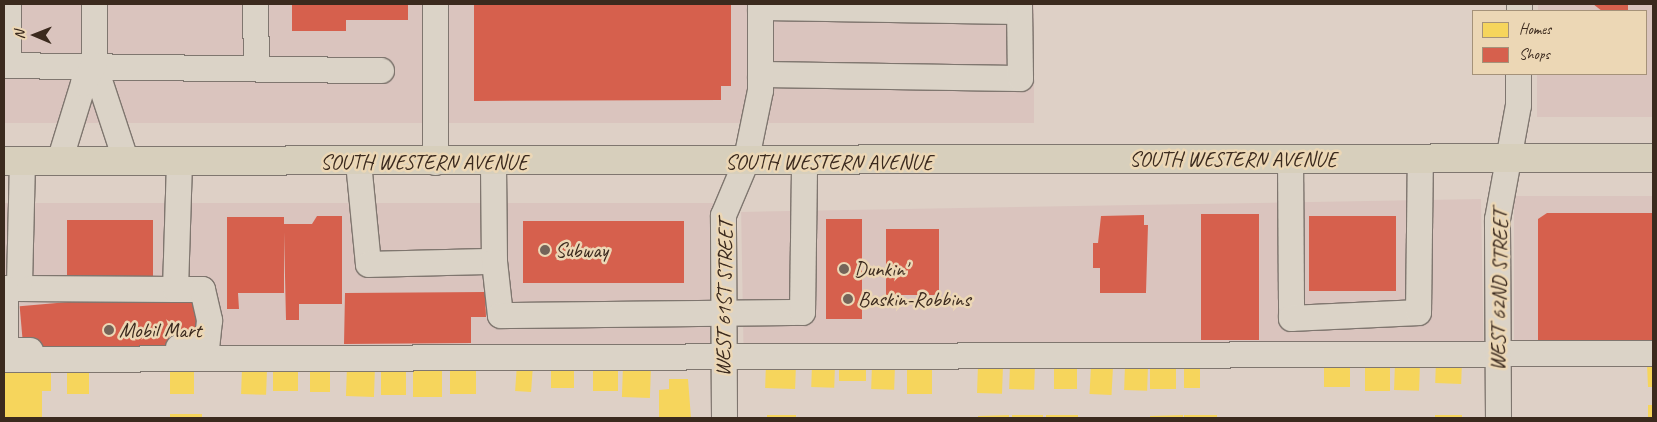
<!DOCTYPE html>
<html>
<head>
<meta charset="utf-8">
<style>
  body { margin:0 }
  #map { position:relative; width:1657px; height:422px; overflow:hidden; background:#ded0c6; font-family:Caveat,sans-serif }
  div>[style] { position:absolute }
  .built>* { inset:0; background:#dac4be; transform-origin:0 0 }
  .homes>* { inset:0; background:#f6d55c; transform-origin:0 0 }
  .shops>* { inset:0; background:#d6604d; transform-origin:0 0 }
  .roads { filter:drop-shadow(1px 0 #7f766f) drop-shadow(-1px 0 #7f766f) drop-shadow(0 1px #7f766f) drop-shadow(0 -1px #7f766f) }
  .minor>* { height:25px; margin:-12.5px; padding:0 12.5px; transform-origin:12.5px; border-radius:12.5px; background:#dbd3c7 }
  .major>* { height:28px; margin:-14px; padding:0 14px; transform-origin:14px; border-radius:14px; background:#d7cfbc }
  .dots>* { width:14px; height:14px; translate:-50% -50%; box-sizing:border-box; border:2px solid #ecd7b5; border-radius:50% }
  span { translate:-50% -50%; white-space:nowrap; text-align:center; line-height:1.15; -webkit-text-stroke:5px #ecd7b5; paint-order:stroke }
  .street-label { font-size:21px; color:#3b2a1e }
  .poi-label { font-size:21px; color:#3b2a1e }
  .left { translate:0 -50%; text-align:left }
  .frame { position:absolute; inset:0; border:5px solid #3b2a1e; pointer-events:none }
  .legend { position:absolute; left:1472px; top:10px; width:175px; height:65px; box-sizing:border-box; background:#ecd7b5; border:1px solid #a59279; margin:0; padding:6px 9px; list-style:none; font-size:15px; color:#3b2a1e }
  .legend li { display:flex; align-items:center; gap:10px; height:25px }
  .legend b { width:25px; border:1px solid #a59279 }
  .north { position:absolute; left:10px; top:10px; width:50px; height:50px; -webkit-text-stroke:4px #ecd7b5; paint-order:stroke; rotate:271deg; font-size:14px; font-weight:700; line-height:20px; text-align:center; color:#3b2a1e }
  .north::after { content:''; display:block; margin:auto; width:18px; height:22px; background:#3b2a1e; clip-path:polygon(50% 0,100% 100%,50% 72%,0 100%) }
</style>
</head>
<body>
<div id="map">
  <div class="built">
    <i style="left:4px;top:4px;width:1030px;height:119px"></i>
    <i style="clip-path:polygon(1538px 4px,1653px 4px,1653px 117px,1537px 117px,1537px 74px,1646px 74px,1646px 11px,1538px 11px)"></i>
    <i style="left:1514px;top:196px;width:139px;height:157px"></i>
    <i style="left:1481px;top:199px;width:154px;height:740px;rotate:89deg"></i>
    <i style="left:713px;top:203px;width:154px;height:709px;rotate:90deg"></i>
  </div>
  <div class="homes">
    <i style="left:1436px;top:360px;width:26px;height:23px;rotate:2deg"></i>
    <i style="left:1324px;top:362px;width:26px;height:25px"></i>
    <i style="clip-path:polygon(4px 363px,51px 363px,51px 391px,42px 391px,42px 418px,4px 418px)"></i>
    <i style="left:766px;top:363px;width:30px;height:25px;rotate:2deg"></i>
    <i style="left:1365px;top:363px;width:25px;height:28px"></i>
    <i style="left:1395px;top:363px;width:25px;height:27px;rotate:2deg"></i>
    <i style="left:517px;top:364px;width:16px;height:27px;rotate:4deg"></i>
    <i style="left:839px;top:364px;width:27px;height:17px"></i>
    <i style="left:1010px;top:364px;width:25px;height:25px;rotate:2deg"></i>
    <i style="left:1184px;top:364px;width:16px;height:24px"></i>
    <i style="clip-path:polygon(1647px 364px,1653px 364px,1653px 387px,1648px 387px)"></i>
    <i style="left:273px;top:365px;width:25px;height:26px"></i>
    <i style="left:310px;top:365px;width:20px;height:27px"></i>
    <i style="left:593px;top:365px;width:25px;height:26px"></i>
    <i style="left:812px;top:365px;width:23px;height:22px;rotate:2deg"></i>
    <i style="left:872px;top:365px;width:23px;height:24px;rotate:2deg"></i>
    <i style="left:907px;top:365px;width:25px;height:29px"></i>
    <i style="left:978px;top:365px;width:25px;height:28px;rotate:2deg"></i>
    <i style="left:1125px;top:365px;width:23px;height:25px;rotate:2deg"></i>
    <i style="left:1150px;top:365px;width:26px;height:24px"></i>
    <i style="left:347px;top:366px;width:28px;height:30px;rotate:2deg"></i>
    <i style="left:551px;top:366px;width:23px;height:22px"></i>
    <i style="left:623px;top:366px;width:28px;height:31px;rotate:2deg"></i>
    <i style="left:1054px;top:366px;width:23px;height:23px"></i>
    <i style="left:1091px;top:366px;width:22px;height:28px;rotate:3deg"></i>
    <i style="left:194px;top:367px;width:27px;height:24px;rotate:90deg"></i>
    <i style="left:381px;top:367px;width:25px;height:28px"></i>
    <i style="left:413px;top:367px;width:29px;height:30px"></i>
    <i style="left:450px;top:367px;width:26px;height:27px"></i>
    <i style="left:242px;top:368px;width:25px;height:26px;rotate:2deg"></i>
    <i style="left:67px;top:370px;width:22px;height:24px"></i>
    <i style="clip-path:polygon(669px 379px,688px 379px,691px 418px,659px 418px,659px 390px,669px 389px)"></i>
    <i style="left:1648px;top:405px;width:5px;height:13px"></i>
    <i style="left:170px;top:414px;width:32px;height:4px"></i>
    <i style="left:767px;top:415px;width:29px;height:3px"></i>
    <i style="clip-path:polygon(1009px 415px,1009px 418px,978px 418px,978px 416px)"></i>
    <i style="left:1012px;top:415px;width:31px;height:3px"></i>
    <i style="left:1046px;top:415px;width:32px;height:3px"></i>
    <i style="clip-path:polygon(1183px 415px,1183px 418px,1150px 418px,1150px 416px)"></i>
    <i style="left:1184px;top:415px;width:33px;height:3px"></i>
    <i style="left:1435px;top:415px;width:27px;height:3px"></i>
  </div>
  <div class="shops">
    <i style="clip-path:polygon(292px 4px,408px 4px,408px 20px,346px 20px,346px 31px,292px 31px)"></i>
    <i style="clip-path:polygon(474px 4px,731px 4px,731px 86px,721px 86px,721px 100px,474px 101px)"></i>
    <i style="clip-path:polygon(1593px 4px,1628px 4px,1628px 11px,1602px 11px)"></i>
    <i style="clip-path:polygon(1653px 213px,1653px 340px,1538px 340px,1538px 219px,1547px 213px)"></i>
    <i style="left:1201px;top:214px;width:58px;height:126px"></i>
    <i style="clip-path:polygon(1144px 215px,1144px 225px,1148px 225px,1146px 293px,1100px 293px,1100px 268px,1093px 268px,1093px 243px,1098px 243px,1101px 216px)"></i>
    <i style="clip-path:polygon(317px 216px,342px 216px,342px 304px,299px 304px,299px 320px,286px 320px,284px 232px,284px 293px,238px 293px,239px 309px,227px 309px,227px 217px,284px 217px,284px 224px,312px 224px)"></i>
    <i style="left:1396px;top:216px;width:75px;height:87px;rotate:90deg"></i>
    <i style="left:826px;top:219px;width:36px;height:100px"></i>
    <i style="left:67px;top:220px;width:86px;height:60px"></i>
    <i style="left:684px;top:221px;width:62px;height:161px;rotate:90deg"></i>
    <i style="left:939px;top:229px;width:66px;height:53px;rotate:90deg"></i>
    <i style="left:194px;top:291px;width:53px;height:175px;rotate:85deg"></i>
    <i style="clip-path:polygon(485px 292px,486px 317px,471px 317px,471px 343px,344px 344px,345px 293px)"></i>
  </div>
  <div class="roads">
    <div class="minor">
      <i style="left:8px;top:4px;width:61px;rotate:90deg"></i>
      <i style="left:94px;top:4px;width:61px;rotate:90deg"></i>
      <i style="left:94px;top:65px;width:102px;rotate:71.7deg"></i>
      <i style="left:255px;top:4px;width:63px;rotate:89.1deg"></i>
      <i style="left:760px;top:7px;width:259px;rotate:0.9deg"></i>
      <i style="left:1519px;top:11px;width:7px;rotate:-90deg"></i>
      <i style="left:4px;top:65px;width:377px;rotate:0.8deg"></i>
      <i style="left:760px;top:74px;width:260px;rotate:0.9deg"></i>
      <i style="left:1020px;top:78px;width:74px;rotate:-90.8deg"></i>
      <i style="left:1290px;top:159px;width:159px;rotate:89.6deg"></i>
      <i style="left:1291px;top:318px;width:127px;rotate:-2.7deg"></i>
      <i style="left:1418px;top:312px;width:154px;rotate:-89.3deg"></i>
      <i style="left:22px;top:161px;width:127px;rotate:91.4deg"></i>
      <i style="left:19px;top:288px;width:156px;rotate:0.4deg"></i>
      <i style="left:175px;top:289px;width:127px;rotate:-88.2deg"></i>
      <i style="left:59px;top:161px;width:82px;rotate:-72.9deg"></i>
      <i style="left:83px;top:83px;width:21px;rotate:-59deg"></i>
      <i style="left:358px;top:162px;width:102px;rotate:84.4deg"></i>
      <i style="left:368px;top:264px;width:126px;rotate:-1.4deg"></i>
      <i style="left:494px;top:261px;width:99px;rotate:-90.6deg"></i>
      <i style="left:435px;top:162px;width:158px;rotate:-90deg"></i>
      <i style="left:494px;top:261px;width:54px;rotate:83.7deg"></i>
      <i style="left:500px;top:315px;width:302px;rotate:-0.6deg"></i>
      <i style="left:802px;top:312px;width:149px;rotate:-89.2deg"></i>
      <i style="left:19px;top:288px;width:14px;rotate:180deg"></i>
      <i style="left:5px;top:288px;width:62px;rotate:90deg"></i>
      <i style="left:5px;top:350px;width:25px"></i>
      <i style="left:175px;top:289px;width:27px"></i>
      <i style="left:202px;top:289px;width:32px;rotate:77deg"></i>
      <i style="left:209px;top:320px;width:27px;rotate:96deg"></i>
      <i style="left:206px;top:347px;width:28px;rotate:180deg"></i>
      <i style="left:4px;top:359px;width:1649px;rotate:-0.21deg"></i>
      <i style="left:724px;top:418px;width:203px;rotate:-90.3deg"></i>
      <i style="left:723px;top:215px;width:56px;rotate:-67.1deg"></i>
      <i style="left:745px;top:163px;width:75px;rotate:-78.4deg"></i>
      <i style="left:760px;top:90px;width:86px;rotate:-90deg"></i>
      <i style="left:1498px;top:418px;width:199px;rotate:-90.3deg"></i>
      <i style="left:1497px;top:219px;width:116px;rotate:-79.6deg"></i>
      <i style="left:1518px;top:105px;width:31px;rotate:-90deg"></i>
    </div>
    <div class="major">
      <i style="left:4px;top:161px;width:1649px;rotate:-0.1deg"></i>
    </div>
  </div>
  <div class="dots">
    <i style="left:545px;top:250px;background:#746459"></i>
    <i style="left:844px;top:269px;background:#746459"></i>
    <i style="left:848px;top:299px;background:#746459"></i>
    <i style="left:109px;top:330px;background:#746459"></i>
  </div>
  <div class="street-label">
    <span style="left:1233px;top:159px">SOUTH WESTERN AVENUE</span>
    <span style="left:424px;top:162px">SOUTH WESTERN AVENUE</span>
    <span style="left:829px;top:162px">SOUTH WESTERN AVENUE</span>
    <span style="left:1499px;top:290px;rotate:-89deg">WEST 62ND STREET</span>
    <span style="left:724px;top:298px;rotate:-89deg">WEST 61ST STREET</span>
  </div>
  <div class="poi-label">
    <span class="left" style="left:555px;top:250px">Subway</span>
    <span class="left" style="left:854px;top:269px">Dunkin'</span>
    <span class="left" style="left:858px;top:299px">Baskin-Robbins</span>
    <span class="left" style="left:119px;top:330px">Mobil Mart</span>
  </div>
  <div class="frame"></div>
  <ul class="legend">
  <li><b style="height:14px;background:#f6d55c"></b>Homes</li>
  <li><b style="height:14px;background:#d6604d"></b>Shops</li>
  </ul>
  <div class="north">N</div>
</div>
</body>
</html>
